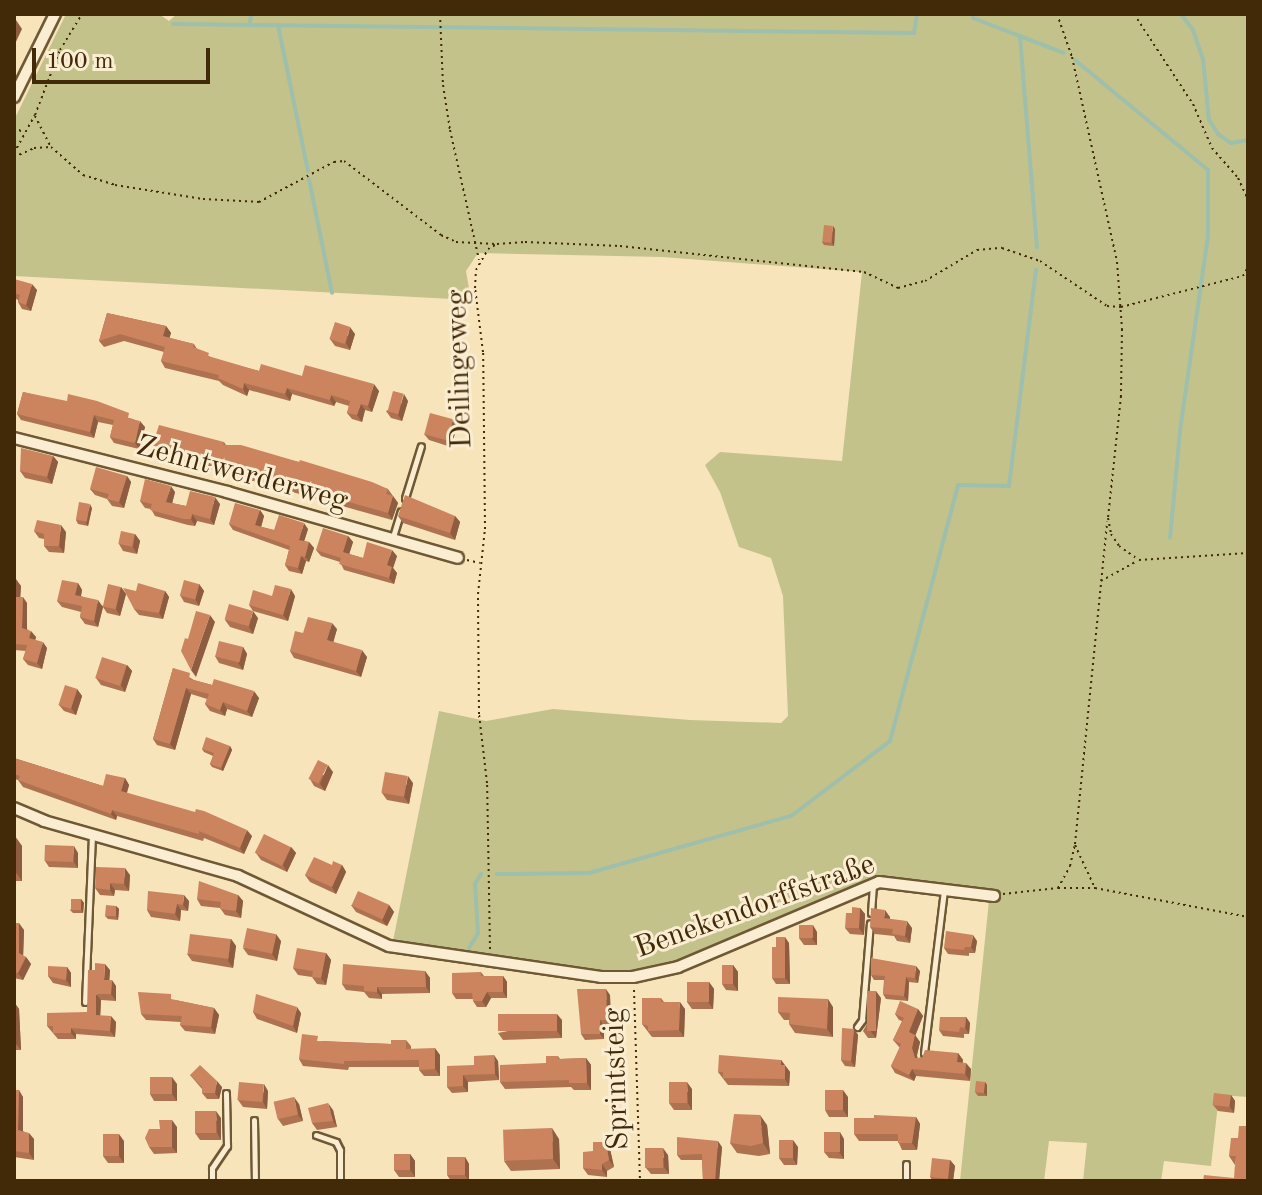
<!DOCTYPE html>
<html>
<head>
<meta charset="utf-8">
<style>
  body { margin:0 }
  #map { position:relative; width:1262px; height:1195px; overflow:hidden; background:#f7e4ba; font-family:"Old Standard TT",serif }
  div>[style] { position:absolute }
  .green>* { inset:0; background:#c3c28b }
  .stream>* { height:4px; margin:-2px; padding:0 2px; transform-origin:2px; border-radius:2px; background:#9ebfab }
  .path>* { height:2px; margin-top:-1px; transform-origin:0; background:repeating-linear-gradient(90deg,#422907 0 2px,transparent 0 6px) }
  .roads { filter:drop-shadow(2px 0 #6f5834) drop-shadow(-2px 0 #6f5834) drop-shadow(0 2px #6f5834) drop-shadow(0 -2px #6f5834) }
  .lane>* { height:5px; margin:-2.5px; padding:0 2.5px; transform-origin:2.5px; border-radius:2.5px; background:#faedd2 }
  .street>* { height:10px; margin:-5px; padding:0 5px; transform-origin:5px; border-radius:5px; background:#faedd2 }
  .wall>* { inset:0; background:#af7250 }
  .shaded-wall>* { inset:0; background:#8e5c41 }
  .building>* { inset:0; background:#cb845d; transform-origin:0 0 }
  span { translate:-50% -50%; white-space:nowrap; text-align:center; line-height:1.15; -webkit-text-stroke:6px #faedd2; paint-order:stroke }
  .street-label { font-size:30px; color:#422907 }
  .frame { position:absolute; inset:0; border:16px solid #422907; pointer-events:none }
  .scale { position:absolute; left:32px; top:48px; width:178px; height:36px; box-sizing:border-box; border:4px solid #422907; border-top:0; padding-left:10px; font-size:24px; line-height:28px; white-space:nowrap; color:#422907; -webkit-text-stroke:6px #faedd2; paint-order:stroke }
</style>
</head>
<body>
<div id="map">
  <div class="green">
    <i style="clip-path:polygon(66px 14px,159px 14px,169px 21px,177px 14px,1248px 14px,1248px 1097px,1219px 1095px,1211px 1166px,1164px 1161px,1161px 1181px,1083px 1181px,1087px 1143px,1049px 1141px,1044px 1181px,960px 1181px,990px 891px,890px 877px,874px 879px,676px 962px,635px 972px,601px 972px,393px 941px,439px 711px,486px 721px,553px 709px,690px 720px,781px 723px,788px 716px,783px 596px,771px 558px,739px 547px,720px 492px,705px 465px,720px 452px,842px 461px,862px 272px,662px 257px,478px 253px,466px 271px,471px 300px,14px 276px,14px 120px)"></i>
  </div>
  <div class="stream">
    <i style="left:962px;top:14px;width:1px"></i>
    <i style="left:1181px;top:14px;width:20px;rotate:53deg"></i>
    <i style="left:1193px;top:30px;width:31px;rotate:71deg"></i>
    <i style="left:1203px;top:59px;width:61px;rotate:84.4deg"></i>
    <i style="left:1209px;top:120px;width:17px;rotate:57deg"></i>
    <i style="left:1218px;top:134px;width:16px;rotate:35deg"></i>
    <i style="left:1231px;top:143px;width:17px;rotate:-10deg"></i>
    <i style="left:973px;top:18px;width:97px;rotate:21deg"></i>
    <i style="left:173px;top:24px;width:741px;rotate:0.7deg"></i>
    <i style="left:914px;top:33px;width:19px;rotate:-81deg"></i>
    <i style="left:249px;top:25px;width:11px;rotate:-75deg"></i>
    <i style="left:278px;top:25px;width:149px;rotate:78.4deg"></i>
    <i style="left:1020px;top:37px;width:211px;rotate:85.4deg"></i>
    <i style="left:1075px;top:60px;width:173px;rotate:39.6deg"></i>
    <i style="left:1208px;top:170px;width:66px;rotate:90deg"></i>
    <i style="left:1208px;top:236px;width:197px;rotate:98.2deg"></i>
    <i style="left:1180px;top:431px;width:107px;rotate:95.3deg"></i>
    <i style="left:309px;top:179px;width:116px;rotate:78.6deg"></i>
    <i style="left:497px;top:874px;width:92px;rotate:-0.6deg"></i>
    <i style="left:589px;top:873px;width:210px;rotate:-15.8deg"></i>
    <i style="left:791px;top:816px;width:124px;rotate:-37.1deg"></i>
    <i style="left:890px;top:741px;width:265px;rotate:-75.1deg"></i>
    <i style="left:958px;top:485px;width:51px;rotate:1.1deg"></i>
    <i style="left:1009px;top:486px;width:218px;rotate:-82.9deg"></i>
    <i style="left:469px;top:948px;width:17px;rotate:-59deg"></i>
    <i style="left:478px;top:933px;width:49px;rotate:-93.5deg"></i>
    <i style="left:475px;top:884px;width:12px;rotate:-59deg"></i>
  </div>
  <div class="path">
    <i style="left:440px;top:14px;width:71px;rotate:87.6deg"></i>
    <i style="left:443px;top:85px;width:46px;rotate:81.2deg"></i>
    <i style="left:450px;top:130px;width:133px;rotate:77.4deg"></i>
    <i style="left:1057px;top:14px;width:46px;rotate:70.8deg"></i>
    <i style="left:1072px;top:57px;width:210px;rotate:77.6deg"></i>
    <i style="left:1117px;top:262px;width:67px;rotate:85.7deg"></i>
    <i style="left:1122px;top:329px;width:67px;rotate:90.9deg"></i>
    <i style="left:1121px;top:396px;width:123px;rotate:96.1deg"></i>
    <i style="left:1108px;top:518px;width:16px;rotate:79deg"></i>
    <i style="left:1111px;top:534px;width:14px;rotate:56deg"></i>
    <i style="left:1119px;top:546px;width:24px;rotate:35deg"></i>
    <i style="left:1139px;top:560px;width:109px;rotate:-3.7deg"></i>
    <i style="left:1134px;top:14px;width:108px;rotate:56.8deg"></i>
    <i style="left:1193px;top:104px;width:48px;rotate:66.6deg"></i>
    <i style="left:1212px;top:148px;width:40px;rotate:49deg"></i>
    <i style="left:1238px;top:178px;width:23px;rotate:65deg"></i>
    <i style="left:206px;top:15px;width:1px;rotate:-90deg"></i>
    <i style="left:35px;top:116px;width:34px;rotate:63deg"></i>
    <i style="left:14px;top:127px;width:12px;rotate:31deg"></i>
    <i style="left:14px;top:153px;width:43px;rotate:-61.1deg"></i>
    <i style="left:35px;top:115px;width:70px;rotate:-69deg"></i>
    <i style="left:60px;top:50px;width:42px;rotate:-58.6deg"></i>
    <i style="left:14px;top:157px;width:22px;rotate:-24deg"></i>
    <i style="left:34px;top:148px;width:17px;rotate:-3deg"></i>
    <i style="left:51px;top:147px;width:43px;rotate:41.2deg"></i>
    <i style="left:83px;top:175px;width:34px;rotate:17deg"></i>
    <i style="left:115px;top:185px;width:89px;rotate:9deg"></i>
    <i style="left:203px;top:199px;width:56px;rotate:3.1deg"></i>
    <i style="left:259px;top:202px;width:85px;rotate:-28.1deg"></i>
    <i style="left:334px;top:162px;width:10px;rotate:-6deg"></i>
    <i style="left:344px;top:161px;width:122px;rotate:37.3deg"></i>
    <i style="left:441px;top:235px;width:17px;rotate:25deg"></i>
    <i style="left:456px;top:242px;width:40px;rotate:2.9deg"></i>
    <i style="left:467px;top:560px;width:13px;rotate:13deg"></i>
    <i style="left:1101px;top:581px;width:41px;rotate:-29.1deg"></i>
    <i style="left:1075px;top:845px;width:45px;rotate:65.1deg"></i>
    <i style="left:1058px;top:888px;width:25px;rotate:-61deg"></i>
    <i style="left:1070px;top:866px;width:23px;rotate:-77deg"></i>
    <i style="left:1075px;top:844px;width:324px;rotate:-84.3deg"></i>
    <i style="left:1003px;top:894px;width:55px;rotate:-6.2deg"></i>
    <i style="left:1058px;top:888px;width:37px"></i>
    <i style="left:1095px;top:888px;width:156px;rotate:10.7deg"></i>
    <i style="left:490px;top:949px;width:166px;rotate:-91deg"></i>
    <i style="left:487px;top:783px;width:69px;rotate:-96.6deg"></i>
    <i style="left:479px;top:714px;width:120px;rotate:-90.5deg"></i>
    <i style="left:478px;top:594px;width:65px;rotate:-83.9deg"></i>
    <i style="left:485px;top:529px;width:177px;rotate:-90.6deg"></i>
    <i style="left:483px;top:352px;width:64px;rotate:-97.1deg"></i>
    <i style="left:475px;top:288px;width:18px;rotate:-87deg"></i>
    <i style="left:476px;top:270px;width:24px;rotate:-60deg"></i>
    <i style="left:488px;top:249px;width:10px;rotate:-29deg"></i>
    <i style="left:497px;top:244px;width:28px;rotate:-4deg"></i>
    <i style="left:525px;top:242px;width:95px;rotate:2.4deg"></i>
    <i style="left:620px;top:246px;width:245px;rotate:6.1deg"></i>
    <i style="left:864px;top:272px;width:38px;rotate:25deg"></i>
    <i style="left:898px;top:288px;width:28px;rotate:-15deg"></i>
    <i style="left:925px;top:281px;width:61px;rotate:-30.8deg"></i>
    <i style="left:977px;top:250px;width:25px;rotate:-5deg"></i>
    <i style="left:1002px;top:248px;width:40px;rotate:18.9deg"></i>
    <i style="left:1040px;top:261px;width:81px;rotate:33.9deg"></i>
    <i style="left:1107px;top:306px;width:14px;rotate:4deg"></i>
    <i style="left:1121px;top:307px;width:126px;rotate:-14.3deg"></i>
    <i style="left:1243px;top:276px;width:10px;rotate:-61deg"></i>
    <i style="left:634px;top:990px;width:191px;rotate:88.2deg"></i>
  </div>
  <div class="roads">
    <div class="lane">
      <i style="left:405px;top:498px;width:54px;rotate:-72.9deg"></i>
      <i style="left:392px;top:540px;width:30px;rotate:-73deg"></i>
      <i style="left:871px;top:913px;width:26px;rotate:-86deg"></i>
      <i style="left:85px;top:1002px;width:167px;rotate:-87.6deg"></i>
      <i style="left:857px;top:1027px;width:9px;rotate:-54deg"></i>
      <i style="left:862px;top:1020px;width:97px;rotate:-85.3deg"></i>
      <i style="left:924px;top:1053px;width:163px;rotate:-83deg"></i>
      <i style="left:254px;top:1120px;width:61px;rotate:89.1deg"></i>
      <i style="left:316px;top:1135px;width:21px;rotate:19deg"></i>
      <i style="left:336px;top:1142px;width:9px;rotate:63deg"></i>
      <i style="left:340px;top:1150px;width:31px;rotate:90deg"></i>
      <i style="left:212px;top:1181px;width:13px;rotate:-90deg"></i>
      <i style="left:212px;top:1168px;width:27px;rotate:-56deg"></i>
      <i style="left:227px;top:1146px;width:53px;rotate:-91.1deg"></i>
      <i style="left:906px;top:1181px;width:17px;rotate:-90deg"></i>
    </div>
    <div class="street">
      <i style="left:14px;top:97px;width:93px;rotate:-63.7deg"></i>
      <i style="left:14px;top:438px;width:220px;rotate:14.2deg"></i>
      <i style="left:227px;top:492px;width:240px;rotate:15.9deg"></i>
      <i style="left:14px;top:808px;width:33px;rotate:23deg"></i>
      <i style="left:44px;top:821px;width:202px;rotate:15.8deg"></i>
      <i style="left:238px;top:876px;width:166px;rotate:24.9deg"></i>
      <i style="left:389px;top:946px;width:214px;rotate:8.3deg"></i>
      <i style="left:601px;top:977px;width:32px"></i>
      <i style="left:633px;top:977px;width:46px;rotate:-12.5deg"></i>
      <i style="left:678px;top:967px;width:218px;rotate:-22.9deg"></i>
      <i style="left:879px;top:882px;width:116px;rotate:6.9deg"></i>
    </div>
  </div>
  <div class="wall">
    <i style="clip-path:polygon(835px 229px,834px 246px,824px 245px,822px 242px)"></i>
    <i style="clip-path:polygon(14px 279px,37px 290px,31px 311px,22px 309px,18px 302px,18px 300px,14px 298px)"></i>
    <i style="clip-path:polygon(107px 313px,166px 326px,171px 333px,169px 338px,194px 344px,197px 349px,212px 358px,259px 371px,302px 376px,379px 391px,372px 412px,365px 410px,362px 422px,352px 419px,347px 413px,349px 406px,336px 402px,334px 406px,292px 394px,290px 401px,249px 390px,247px 396px,223px 385px,219px 381px,165px 368px,161px 361px,164px 352px,124px 341px,104px 347px,99px 341px)"></i>
    <i style="clip-path:polygon(355px 334px,350px 350px,335px 346px,330px 339px)"></i>
    <i style="clip-path:polygon(23px 392px,133px 419px,145px 427px,139px 449px,114px 443px,110px 437px,113px 425px,98px 422px,94px 438px,21px 420px,17px 414px)"></i>
    <i style="clip-path:polygon(408px 401px,402px 421px,391px 418px,386px 411px)"></i>
    <i style="clip-path:polygon(457px 426px,451px 447px,429px 440px,424px 434px)"></i>
    <i style="clip-path:polygon(224px 442px,226px 445px,299px 462px,388px 489px,398px 503px,392px 520px,157px 454px,152px 447px)"></i>
    <i style="clip-path:polygon(53px 456px,58px 462px,52px 484px,25px 478px,20px 471px)"></i>
    <i style="clip-path:polygon(127px 476px,131px 482px,124px 508px,112px 506px,107px 499px,95px 495px,90px 489px)"></i>
    <i style="clip-path:polygon(175px 492px,172px 503px,186px 506px,220px 504px,214px 525px,197px 521px,195px 526px,188px 525px,155px 516px,151px 509px,145px 508px,140px 501px)"></i>
    <i style="clip-path:polygon(92px 508px,88px 526px,78px 524px,76px 520px)"></i>
    <i style="clip-path:polygon(260px 510px,264px 516px,261px 527px,274px 530px,308px 529px,304px 541px,309px 542px,314px 548px,309px 562px,306px 561px,302px 574px,289px 571px,285px 565px,289px 550px,233px 530px,229px 524px)"></i>
    <i style="clip-path:polygon(398px 516px,455px 516px,460px 522px,455px 540px,403px 523px)"></i>
    <i style="clip-path:polygon(34px 531px,66px 532px,64px 553px,49px 552px,44px 546px,44px 539px,39px 538px)"></i>
    <i style="clip-path:polygon(135px 534px,140px 541px,137px 554px,123px 551px,119px 544px)"></i>
    <i style="clip-path:polygon(348px 536px,353px 542px,349px 554px,363px 558px,397px 556px,393px 568px,397px 573px,394px 584px,344px 570px,340px 562px,321px 556px,316px 550px)"></i>
    <i style="clip-path:polygon(14px 579px,21px 586px,20px 597px,27px 603px,27px 629px,36px 637px,35px 640px,47px 648px,42px 669px,28px 665px,23px 659px,26px 651px,14px 650px)"></i>
    <i style="clip-path:polygon(78px 583px,82px 590px,81px 596px,103px 606px,121px 587px,126px 594px,120px 616px,107px 613px,103px 607px,98px 627px,85px 624px,80px 617px,81px 612px,62px 607px,57px 601px)"></i>
    <i style="clip-path:polygon(199px 584px,204px 591px,199px 606px,184px 602px,180px 595px)"></i>
    <i style="clip-path:polygon(136px 591px,165px 591px,169px 597px,163px 619px,139px 615px,134px 609px)"></i>
    <i style="clip-path:polygon(272px 596px,295px 596px,288px 621px,253px 611px,249px 605px)"></i>
    <i style="clip-path:polygon(258px 618px,253px 634px,230px 627px,225px 620px)"></i>
    <i style="clip-path:polygon(337px 629px,333px 642px,367px 657px,361px 677px,294px 658px,290px 651px,303px 633px)"></i>
    <i style="clip-path:polygon(243px 647px,247px 654px,243px 670px,219px 663px,215px 656px)"></i>
    <i style="clip-path:polygon(127px 665px,132px 671px,125px 692px,101px 685px,96px 678px)"></i>
    <i style="clip-path:polygon(173px 668px,194px 680px,259px 698px,252px 717px,227px 709px,225px 716px,210px 711px,205px 704px,207px 699px,191px 694px,175px 750px,157px 745px,153px 739px)"></i>
    <i style="clip-path:polygon(77px 689px,82px 696px,76px 715px,64px 711px,59px 705px)"></i>
    <i style="clip-path:polygon(230px 746px,232px 750px,223px 771px,212px 767px,210px 764px,213px 756px,204px 752px,202px 749px)"></i>
    <i style="clip-path:polygon(14px 758px,103px 786px,125px 778px,129px 785px,127px 793px,252px 836px,244px 854px,204px 838px,203px 841px,117px 816px,116px 820px,23px 787px,18px 780px,14px 779px)"></i>
    <i style="clip-path:polygon(333px 772px,325px 791px,314px 786px,310px 779px)"></i>
    <i style="clip-path:polygon(413px 783px,409px 804px,387px 800px,382px 793px)"></i>
    <i style="clip-path:polygon(14px 836px,22px 846px,22px 881px,14px 881px)"></i>
    <i style="clip-path:polygon(291px 847px,296px 853px,287px 872px,261px 860px,256px 853px)"></i>
    <i style="clip-path:polygon(78px 853px,78px 868px,49px 867px,45px 861px)"></i>
    <i style="clip-path:polygon(332px 865px,342px 865px,346px 872px,336px 894px,310px 882px,305px 875px)"></i>
    <i style="clip-path:polygon(130px 875px,129px 891px,115px 890px,114px 896px,100px 895px,95px 888px)"></i>
    <i style="clip-path:polygon(238px 895px,243px 901px,241px 918px,225px 915px,220px 908px,201px 906px,197px 899px)"></i>
    <i style="clip-path:polygon(81px 899px,84px 903px,83px 913px,73px 913px,70px 910px)"></i>
    <i style="clip-path:polygon(189px 901px,188px 911px,181px 910px,180px 921px,151px 917px,147px 910px)"></i>
    <i style="clip-path:polygon(351px 905px,389px 905px,394px 912px,387px 926px,356px 912px)"></i>
    <i style="clip-path:polygon(116px 906px,119px 909px,118px 920px,108px 919px,105px 916px)"></i>
    <i style="clip-path:polygon(860px 908px,865px 914px,864px 935px,850px 934px,845px 928px,852px 913px)"></i>
    <i style="clip-path:polygon(890px 917px,890px 919px,912px 928px,910px 943px,897px 941px,894px 936px,875px 934px,870px 927px)"></i>
    <i style="clip-path:polygon(14px 923px,24px 930px,23px 956px,26px 957px,31px 964px,23px 980px,14px 978px)"></i>
    <i style="clip-path:polygon(817px 932px,817px 945px,804px 945px,799px 938px)"></i>
    <i style="clip-path:polygon(231px 939px,236px 946px,233px 968px,192px 961px,187px 954px)"></i>
    <i style="clip-path:polygon(281px 941px,277px 961px,248px 955px,243px 948px)"></i>
    <i style="clip-path:polygon(977px 941px,975px 953px,969px 953px,969px 956px,948px 954px,944px 948px)"></i>
    <i style="clip-path:polygon(789px 943px,790px 984px,776px 984px,772px 978px,776px 947px)"></i>
    <i style="clip-path:polygon(326px 953px,331px 960px,326px 985px,317px 984px,312px 977px,298px 975px,293px 968px)"></i>
    <i style="clip-path:polygon(733px 965px,738px 972px,738px 991px,726px 990px,722px 984px)"></i>
    <i style="clip-path:polygon(67px 967px,71px 973px,71px 987px,53px 983px,48px 976px)"></i>
    <i style="clip-path:polygon(110px 970px,109px 980px,116px 986px,116px 1001px,101px 1000px,100px 1016px,116px 1022px,115px 1037px,76px 1034px,76px 1039px,58px 1039px,47px 1026px,87px 1012px)"></i>
    <i style="clip-path:polygon(425px 971px,430px 978px,430px 993px,382px 994px,382px 999px,369px 998px,364px 992px,346px 990px,342px 984px)"></i>
    <i style="clip-path:polygon(920px 971px,918px 983px,909px 982px,908px 1001px,886px 999px,883px 994px,884px 980px,874px 980px,871px 975px)"></i>
    <i style="clip-path:polygon(481px 972px,484px 976px,503px 976px,507px 982px,507px 998px,491px 998px,486px 1007px,477px 1007px,473px 1001px,473px 999px,456px 999px,452px 993px)"></i>
    <i style="clip-path:polygon(709px 982px,714px 989px,713px 1009px,692px 1009px,687px 1002px)"></i>
    <i style="clip-path:polygon(610px 995px,611px 1026px,604px 1026px,604px 1039px,585px 1040px,581px 1034px)"></i>
    <i style="clip-path:polygon(661px 998px,664px 1002px,685px 1009px,684px 1037px,652px 1037px,642px 1024px)"></i>
    <i style="clip-path:polygon(881px 998px,876px 1038px,868px 1038px,863px 1031px)"></i>
    <i style="clip-path:polygon(175px 1000px,214px 1008px,219px 1015px,215px 1034px,185px 1031px,180px 1025px,181px 1022px,146px 1020px,141px 1014px)"></i>
    <i style="clip-path:polygon(14px 1002px,19px 1009px,21px 1050px,14px 1050px)"></i>
    <i style="clip-path:polygon(833px 1007px,833px 1037px,795px 1033px,789px 1024px,789px 1020px,784px 1020px,778px 1012px)"></i>
    <i style="clip-path:polygon(918px 1009px,923px 1016px,915px 1035px,920px 1042px,917px 1055px,917px 1058px,958px 1053px,963px 1060px,962px 1062px,971px 1069px,970px 1081px,916px 1076px,914px 1081px,895px 1073px,891px 1066px,900px 1048px,893px 1040px,902px 1021px,899px 1020px,895px 1014px)"></i>
    <i style="clip-path:polygon(253px 1012px,301px 1013px,297px 1033px,257px 1019px)"></i>
    <i style="clip-path:polygon(966px 1017px,970px 1023px,969px 1034px,964px 1034px,964px 1038px,943px 1036px,939px 1030px)"></i>
    <i style="clip-path:polygon(562px 1020px,562px 1038px,503px 1040px,498px 1033px)"></i>
    <i style="clip-path:polygon(854px 1029px,858px 1035px,855px 1067px,845px 1066px,841px 1060px)"></i>
    <i style="clip-path:polygon(406px 1040px,411px 1046px,411px 1049px,440px 1055px,440px 1076px,424px 1076px,419px 1070px,419px 1067px,349px 1067px,348px 1070px,303px 1066px,299px 1059px,322px 1041px,391px 1044px)"></i>
    <i style="clip-path:polygon(558px 1056px,560px 1059px,586px 1058px,591px 1065px,591px 1090px,574px 1090px,571px 1087px,505px 1089px,500px 1082px,546px 1063px)"></i>
    <i style="clip-path:polygon(781px 1060px,790px 1072px,789px 1086px,728px 1085px,718px 1072px)"></i>
    <i style="clip-path:polygon(498px 1061px,499px 1080px,468px 1082px,468px 1092px,452px 1093px,447px 1087px,474px 1065px)"></i>
    <i style="clip-path:polygon(190px 1075px,222px 1087px,219px 1099px,207px 1099px,202px 1093px,202px 1089px)"></i>
    <i style="clip-path:polygon(985px 1082px,987px 1085px,987px 1096px,978px 1096px,975px 1092px)"></i>
    <i style="clip-path:polygon(177px 1084px,177px 1101px,154px 1101px,150px 1094px)"></i>
    <i style="clip-path:polygon(692px 1089px,692px 1110px,674px 1110px,669px 1103px)"></i>
    <i style="clip-path:polygon(14px 1090px,23px 1097px,23px 1131px,34px 1139px,34px 1160px,14px 1157px)"></i>
    <i style="clip-path:polygon(268px 1091px,267px 1109px,243px 1107px,238px 1100px)"></i>
    <i style="clip-path:polygon(1231px 1095px,1235px 1101px,1234px 1113px,1218px 1111px,1213px 1105px)"></i>
    <i style="clip-path:polygon(848px 1097px,848px 1117px,829px 1117px,825px 1110px)"></i>
    <i style="clip-path:polygon(299px 1104px,303px 1121px,283px 1126px,278px 1119px)"></i>
    <i style="clip-path:polygon(333px 1110px,337px 1127px,317px 1130px,312px 1123px)"></i>
    <i style="clip-path:polygon(916px 1117px,920px 1124px,917px 1150px,902px 1150px,898px 1141px,859px 1141px,854px 1134px)"></i>
    <i style="clip-path:polygon(221px 1118px,221px 1140px,200px 1140px,195px 1133px)"></i>
    <i style="clip-path:polygon(767px 1125px,770px 1154px,759px 1156px,737px 1153px,730px 1143px)"></i>
    <i style="clip-path:polygon(177px 1127px,177px 1153px,154px 1154px,149px 1147px)"></i>
    <i style="clip-path:polygon(1238px 1138px,1234px 1178px,1235px 1165px,1229px 1156px)"></i>
    <i style="clip-path:polygon(559px 1139px,560px 1169px,511px 1171px,504px 1161px)"></i>
    <i style="clip-path:polygon(844px 1139px,844px 1159px,829px 1158px,824px 1152px)"></i>
    <i style="clip-path:polygon(124px 1141px,124px 1163px,108px 1163px,103px 1156px)"></i>
    <i style="clip-path:polygon(722px 1147px,719px 1181px,703px 1181px,702px 1160px,681px 1160px,677px 1155px)"></i>
    <i style="clip-path:polygon(798px 1147px,797px 1165px,784px 1165px,779px 1158px)"></i>
    <i style="clip-path:polygon(610px 1149px,614px 1167px,607px 1171px,607px 1177px,588px 1175px,583px 1168px,593px 1151px)"></i>
    <i style="clip-path:polygon(410px 1154px,415px 1161px,415px 1177px,399px 1177px,394px 1170px)"></i>
    <i style="clip-path:polygon(668px 1155px,669px 1174px,651px 1174px,646px 1168px)"></i>
    <i style="clip-path:polygon(465px 1157px,469px 1164px,469px 1181px,451px 1181px,447px 1175px)"></i>
    <i style="clip-path:polygon(950px 1160px,955px 1166px,953px 1181px,933px 1181px,930px 1177px)"></i>
  </div>
  <div class="shaded-wall">
    <i style="clip-path:polygon(14px 17px,22px 29px,14px 46px)"></i>
    <i style="clip-path:polygon(833px 226px,835px 229px,834px 246px,832px 243px)"></i>
    <i style="clip-path:polygon(32px 284px,37px 290px,31px 311px,26px 305px)"></i>
    <i style="clip-path:polygon(166px 326px,171px 333px,168px 343px,163px 336px)"></i>
    <i style="clip-path:polygon(350px 327px,355px 334px,350px 350px,346px 343px)"></i>
    <i style="clip-path:polygon(244px 383px,249px 390px,247px 396px,243px 389px)"></i>
    <i style="clip-path:polygon(374px 384px,379px 391px,372px 412px,368px 406px)"></i>
    <i style="clip-path:polygon(287px 388px,292px 394px,290px 401px,285px 394px)"></i>
    <i style="clip-path:polygon(404px 394px,408px 401px,402px 421px,398px 415px)"></i>
    <i style="clip-path:polygon(331px 395px,336px 402px,334px 406px,330px 400px)"></i>
    <i style="clip-path:polygon(361px 404px,365px 410px,362px 422px,357px 415px)"></i>
    <i style="clip-path:polygon(94px 415px,98px 422px,94px 438px,90px 432px)"></i>
    <i style="clip-path:polygon(453px 419px,457px 426px,451px 447px,446px 440px)"></i>
    <i style="clip-path:polygon(140px 421px,145px 427px,139px 449px,135px 443px)"></i>
    <i style="clip-path:polygon(53px 456px,58px 462px,52px 484px,47px 477px)"></i>
    <i style="clip-path:polygon(127px 476px,131px 482px,124px 508px,119px 502px)"></i>
    <i style="clip-path:polygon(171px 486px,175px 492px,171px 508px,166px 502px)"></i>
    <i style="clip-path:polygon(393px 496px,398px 503px,392px 520px,388px 513px)"></i>
    <i style="clip-path:polygon(215px 497px,220px 504px,214px 525px,210px 519px)"></i>
    <i style="clip-path:polygon(90px 504px,92px 508px,88px 526px,86px 523px)"></i>
    <i style="clip-path:polygon(260px 510px,264px 516px,260px 531px,255px 525px)"></i>
    <i style="clip-path:polygon(192px 514px,197px 521px,195px 526px,191px 519px)"></i>
    <i style="clip-path:polygon(455px 516px,460px 522px,455px 540px,450px 533px)"></i>
    <i style="clip-path:polygon(304px 523px,308px 529px,303px 545px,299px 540px)"></i>
    <i style="clip-path:polygon(61px 525px,66px 532px,64px 553px,59px 546px)"></i>
    <i style="clip-path:polygon(135px 534px,140px 541px,137px 554px,133px 547px)"></i>
    <i style="clip-path:polygon(348px 536px,353px 542px,348px 558px,343px 552px)"></i>
    <i style="clip-path:polygon(309px 542px,314px 548px,309px 562px,305px 557px)"></i>
    <i style="clip-path:polygon(392px 550px,397px 556px,393px 568px,397px 573px,394px 584px,389px 578px,387px 565px)"></i>
    <i style="clip-path:polygon(301px 556px,306px 561px,302px 574px,298px 568px)"></i>
    <i style="clip-path:polygon(16px 579px,21px 586px,20px 603px,16px 597px)"></i>
    <i style="clip-path:polygon(78px 583px,82px 590px,80px 601px,75px 595px)"></i>
    <i style="clip-path:polygon(199px 584px,204px 591px,199px 606px,195px 599px)"></i>
    <i style="clip-path:polygon(121px 587px,126px 594px,120px 616px,116px 609px)"></i>
    <i style="clip-path:polygon(291px 589px,295px 596px,288px 621px,283px 615px)"></i>
    <i style="clip-path:polygon(165px 591px,169px 597px,163px 619px,159px 613px)"></i>
    <i style="clip-path:polygon(23px 597px,27px 603px,27px 634px,22px 628px)"></i>
    <i style="clip-path:polygon(98px 600px,103px 607px,98px 627px,94px 621px)"></i>
    <i style="clip-path:polygon(253px 611px,258px 618px,253px 634px,249px 627px)"></i>
    <i style="clip-path:polygon(210px 615px,215px 622px,196px 677px,191px 670px)"></i>
    <i style="clip-path:polygon(332px 623px,337px 629px,332px 647px,327px 640px)"></i>
    <i style="clip-path:polygon(31px 631px,36px 637px,34px 644px,29px 638px)"></i>
    <i style="clip-path:polygon(43px 642px,47px 648px,42px 669px,37px 663px)"></i>
    <i style="clip-path:polygon(243px 647px,247px 654px,243px 670px,238px 663px)"></i>
    <i style="clip-path:polygon(362px 650px,367px 657px,361px 677px,356px 671px)"></i>
    <i style="clip-path:polygon(127px 665px,132px 671px,125px 692px,121px 685px)"></i>
    <i style="clip-path:polygon(186px 688px,191px 694px,175px 750px,170px 744px)"></i>
    <i style="clip-path:polygon(77px 689px,82px 696px,76px 715px,71px 708px)"></i>
    <i style="clip-path:polygon(254px 691px,259px 698px,252px 717px,247px 711px)"></i>
    <i style="clip-path:polygon(223px 702px,227px 709px,225px 716px,220px 710px)"></i>
    <i style="clip-path:polygon(230px 746px,232px 750px,223px 771px,221px 768px)"></i>
    <i style="clip-path:polygon(328px 765px,333px 772px,325px 791px,320px 784px)"></i>
    <i style="clip-path:polygon(408px 776px,413px 783px,409px 804px,404px 797px)"></i>
    <i style="clip-path:polygon(125px 778px,129px 785px,125px 798px,121px 791px)"></i>
    <i style="clip-path:polygon(112px 810px,117px 816px,116px 820px,111px 814px)"></i>
    <i style="clip-path:polygon(247px 830px,252px 836px,244px 854px,240px 848px)"></i>
    <i style="clip-path:polygon(15px 836px,22px 846px,22px 881px,15px 871px)"></i>
    <i style="clip-path:polygon(74px 846px,78px 853px,78px 868px,73px 861px)"></i>
    <i style="clip-path:polygon(291px 847px,296px 853px,287px 872px,283px 865px)"></i>
    <i style="clip-path:polygon(342px 865px,346px 872px,336px 894px,332px 887px)"></i>
    <i style="clip-path:polygon(125px 868px,130px 875px,129px 891px,124px 884px)"></i>
    <i style="clip-path:polygon(110px 883px,115px 890px,114px 896px,110px 890px)"></i>
    <i style="clip-path:polygon(184px 895px,189px 901px,188px 911px,183px 905px)"></i>
    <i style="clip-path:polygon(238px 895px,243px 901px,241px 918px,236px 911px)"></i>
    <i style="clip-path:polygon(81px 899px,84px 903px,83px 913px,81px 910px)"></i>
    <i style="clip-path:polygon(177px 904px,181px 910px,180px 921px,175px 914px)"></i>
    <i style="clip-path:polygon(389px 905px,394px 912px,387px 926px,382px 920px)"></i>
    <i style="clip-path:polygon(116px 906px,119px 909px,118px 920px,116px 916px)"></i>
    <i style="clip-path:polygon(860px 908px,865px 914px,864px 935px,859px 928px)"></i>
    <i style="clip-path:polygon(885px 910px,890px 917px,889px 925px,884px 918px)"></i>
    <i style="clip-path:polygon(907px 921px,912px 928px,910px 943px,905px 936px)"></i>
    <i style="clip-path:polygon(19px 923px,24px 930px,23px 960px,19px 953px)"></i>
    <i style="clip-path:polygon(813px 925px,817px 932px,817px 945px,812px 939px)"></i>
    <i style="clip-path:polygon(276px 934px,281px 941px,277px 961px,272px 954px)"></i>
    <i style="clip-path:polygon(973px 935px,977px 941px,975px 953px,971px 947px)"></i>
    <i style="clip-path:polygon(785px 937px,789px 943px,790px 984px,785px 978px)"></i>
    <i style="clip-path:polygon(231px 939px,236px 946px,233px 968px,228px 961px)"></i>
    <i style="clip-path:polygon(326px 953px,331px 960px,326px 985px,321px 978px)"></i>
    <i style="clip-path:polygon(26px 957px,31px 964px,23px 980px,18px 973px)"></i>
    <i style="clip-path:polygon(105px 964px,110px 970px,109px 986px,104px 980px)"></i>
    <i style="clip-path:polygon(733px 965px,738px 972px,738px 991px,733px 984px)"></i>
    <i style="clip-path:polygon(916px 966px,920px 971px,918px 983px,915px 978px)"></i>
    <i style="clip-path:polygon(67px 967px,71px 973px,71px 987px,66px 980px)"></i>
    <i style="clip-path:polygon(425px 971px,430px 978px,430px 993px,426px 987px)"></i>
    <i style="clip-path:polygon(503px 976px,507px 982px,507px 998px,503px 992px)"></i>
    <i style="clip-path:polygon(906px 977px,909px 982px,908px 1001px,904px 996px)"></i>
    <i style="clip-path:polygon(112px 980px,116px 986px,116px 1001px,111px 994px)"></i>
    <i style="clip-path:polygon(709px 982px,714px 989px,713px 1009px,708px 1002px)"></i>
    <i style="clip-path:polygon(377px 987px,382px 994px,382px 999px,377px 992px)"></i>
    <i style="clip-path:polygon(606px 989px,610px 995px,611px 1026px,607px 1020px)"></i>
    <i style="clip-path:polygon(876px 991px,881px 998px,876px 1038px,871px 1032px)"></i>
    <i style="clip-path:polygon(487px 992px,491px 998px,486px 1007px,482px 1001px)"></i>
    <i style="clip-path:polygon(96px 994px,101px 1000px,100px 1022px,96px 1015px)"></i>
    <i style="clip-path:polygon(828px 999px,833px 1007px,833px 1037px,827px 1029px)"></i>
    <i style="clip-path:polygon(14px 1002px,19px 1009px,21px 1050px,16px 1044px)"></i>
    <i style="clip-path:polygon(680px 1002px,685px 1009px,684px 1037px,679px 1030px)"></i>
    <i style="clip-path:polygon(297px 1007px,301px 1013px,297px 1033px,293px 1026px)"></i>
    <i style="clip-path:polygon(214px 1008px,219px 1015px,215px 1034px,211px 1027px)"></i>
    <i style="clip-path:polygon(918px 1009px,923px 1016px,914px 1039px,909px 1032px)"></i>
    <i style="clip-path:polygon(557px 1014px,562px 1020px,562px 1038px,557px 1031px)"></i>
    <i style="clip-path:polygon(111px 1016px,116px 1022px,115px 1037px,110px 1031px)"></i>
    <i style="clip-path:polygon(966px 1017px,970px 1023px,969px 1034px,965px 1028px)"></i>
    <i style="clip-path:polygon(600px 1020px,604px 1026px,604px 1039px,600px 1034px)"></i>
    <i style="clip-path:polygon(71px 1028px,76px 1034px,76px 1039px,71px 1033px)"></i>
    <i style="clip-path:polygon(854px 1029px,858px 1035px,855px 1067px,851px 1061px)"></i>
    <i style="clip-path:polygon(915px 1035px,920px 1042px,917px 1055px,919px 1065px,915px 1058px,912px 1048px)"></i>
    <i style="clip-path:polygon(435px 1048px,440px 1055px,440px 1076px,435px 1069px)"></i>
    <i style="clip-path:polygon(958px 1053px,963px 1060px,962px 1068px,957px 1062px)"></i>
    <i style="clip-path:polygon(494px 1055px,498px 1061px,499px 1080px,495px 1074px)"></i>
    <i style="clip-path:polygon(586px 1058px,591px 1065px,591px 1090px,587px 1083px)"></i>
    <i style="clip-path:polygon(781px 1060px,790px 1072px,789px 1086px,785px 1079px,781px 1065px)"></i>
    <i style="clip-path:polygon(966px 1063px,971px 1069px,970px 1081px,965px 1074px)"></i>
    <i style="clip-path:polygon(912px 1069px,916px 1076px,914px 1081px,909px 1075px)"></i>
    <i style="clip-path:polygon(463px 1075px,468px 1082px,468px 1092px,463px 1086px)"></i>
    <i style="clip-path:polygon(172px 1077px,177px 1084px,177px 1101px,172px 1094px)"></i>
    <i style="clip-path:polygon(217px 1081px,222px 1087px,219px 1099px,215px 1093px)"></i>
    <i style="clip-path:polygon(687px 1082px,692px 1089px,692px 1110px,688px 1103px)"></i>
    <i style="clip-path:polygon(985px 1082px,987px 1085px,987px 1096px,984px 1093px)"></i>
    <i style="clip-path:polygon(264px 1084px,268px 1091px,267px 1109px,263px 1102px)"></i>
    <i style="clip-path:polygon(19px 1090px,23px 1097px,23px 1136px,18px 1130px)"></i>
    <i style="clip-path:polygon(843px 1090px,848px 1097px,848px 1117px,843px 1110px)"></i>
    <i style="clip-path:polygon(1231px 1095px,1235px 1101px,1234px 1113px,1229px 1106px)"></i>
    <i style="clip-path:polygon(294px 1097px,299px 1104px,303px 1121px,298px 1115px)"></i>
    <i style="clip-path:polygon(328px 1103px,333px 1110px,337px 1127px,333px 1121px)"></i>
    <i style="clip-path:polygon(216px 1111px,221px 1118px,221px 1140px,217px 1133px)"></i>
    <i style="clip-path:polygon(760px 1115px,767px 1125px,770px 1154px,763px 1143px)"></i>
    <i style="clip-path:polygon(916px 1117px,920px 1124px,917px 1150px,912px 1143px)"></i>
    <i style="clip-path:polygon(172px 1120px,177px 1127px,177px 1153px,172px 1147px)"></i>
    <i style="clip-path:polygon(552px 1128px,559px 1139px,560px 1169px,553px 1159px)"></i>
    <i style="clip-path:polygon(840px 1132px,844px 1139px,844px 1159px,839px 1152px)"></i>
    <i style="clip-path:polygon(29px 1133px,34px 1139px,34px 1160px,29px 1153px)"></i>
    <i style="clip-path:polygon(119px 1134px,124px 1141px,124px 1163px,119px 1156px)"></i>
    <i style="clip-path:polygon(793px 1140px,798px 1147px,797px 1165px,793px 1159px)"></i>
    <i style="clip-path:polygon(718px 1141px,722px 1147px,719px 1181px,715px 1181px)"></i>
    <i style="clip-path:polygon(606px 1142px,610px 1149px,614px 1167px,609px 1160px)"></i>
    <i style="clip-path:polygon(663px 1148px,668px 1155px,669px 1174px,664px 1167px)"></i>
    <i style="clip-path:polygon(410px 1154px,415px 1161px,415px 1177px,410px 1170px)"></i>
    <i style="clip-path:polygon(465px 1157px,469px 1164px,469px 1181px,465px 1175px)"></i>
    <i style="clip-path:polygon(950px 1160px,955px 1166px,953px 1181px,949px 1181px,948px 1180px)"></i>
    <i style="clip-path:polygon(602px 1164px,607px 1171px,607px 1177px,602px 1170px)"></i>
  </div>
  <div class="building">
    <i style="left:824px;top:225px;width:9px;height:17px;rotate:6deg"></i>
    <i style="clip-path:polygon(14px 279px,32px 284px,26px 305px,18px 302px,20px 295px,14px 293px)"></i>
    <i style="clip-path:polygon(107px 313px,166px 326px,163px 336px,194px 344px,193px 347px,209px 353px,208px 356px,259px 371px,261px 364px,302px 376px,305px 365px,374px 384px,368px 406px,361px 404px,357px 415px,347px 413px,350px 401px,331px 395px,330px 400px,287px 388px,285px 394px,244px 383px,243px 389px,218px 378px,219px 375px,161px 361px,165px 347px,120px 334px,99px 341px)"></i>
    <i style="left:335px;top:322px;width:16px;height:18px;rotate:18deg"></i>
    <i style="left:393px;top:391px;width:11px;height:21px;rotate:15deg"></i>
    <i style="clip-path:polygon(23px 392px,67px 401px,68px 394px,97px 401px,129px 413px,128px 418px,140px 421px,135px 443px,110px 437px,114px 420px,94px 415px,90px 432px,17px 414px)"></i>
    <i style="left:430px;top:413px;width:24px;height:22px;rotate:15deg"></i>
    <i style="clip-path:polygon(159px 425px,224px 442px,223px 445px,241px 445px,299px 462px,300px 460px,372px 482px,388px 489px,386px 494px,393px 496px,388px 513px,152px 447px)"></i>
    <i style="clip-path:polygon(21px 448px,53px 456px,47px 477px,20px 471px)"></i>
    <i style="clip-path:polygon(96px 467px,127px 476px,119px 502px,107px 499px,109px 494px,90px 489px)"></i>
    <i style="clip-path:polygon(145px 479px,171px 486px,166px 502px,186px 506px,190px 491px,215px 497px,210px 519px,192px 514px,191px 519px,184px 519px,150px 510px,152px 504px,140px 501px)"></i>
    <i style="clip-path:polygon(405px 495px,455px 516px,450px 533px,398px 516px)"></i>
    <i style="left:79px;top:502px;width:11px;height:18px;rotate:10deg"></i>
    <i style="clip-path:polygon(235px 503px,260px 510px,255px 525px,274px 530px,279px 515px,304px 523px,299px 540px,309px 542px,305px 557px,301px 556px,298px 568px,285px 565px,290px 546px,229px 524px)"></i>
    <i style="clip-path:polygon(37px 520px,61px 525px,59px 546px,44px 546px,44px 534px,34px 531px)"></i>
    <i style="clip-path:polygon(323px 528px,348px 536px,343px 552px,363px 558px,367px 542px,392px 550px,387px 565px,392px 567px,389px 578px,339px 564px,341px 558px,316px 550px)"></i>
    <i style="left:121px;top:531px;width:14px;height:13px;rotate:12deg"></i>
    <i style="clip-path:polygon(14px 579px,16px 579px,16px 597px,23px 597px,22px 628px,31px 631px,29px 638px,43px 642px,37px 663px,23px 659px,27px 645px,14px 644px)"></i>
    <i style="clip-path:polygon(62px 580px,78px 583px,75px 595px,98px 600px,94px 621px,80px 617px,82px 606px,57px 601px)"></i>
    <i style="left:184px;top:580px;width:16px;height:16px;rotate:15deg"></i>
    <i style="clip-path:polygon(138px 583px,165px 591px,159px 613px,134px 609px,123px 588px,136px 591px)"></i>
    <i style="left:108px;top:584px;width:13px;height:23px;rotate:13deg"></i>
    <i style="clip-path:polygon(275px 585px,291px 589px,283px 615px,249px 605px,253px 590px,272px 596px)"></i>
    <i style="left:229px;top:604px;width:25px;height:16px;rotate:16deg"></i>
    <i style="clip-path:polygon(196px 611px,210px 615px,191px 670px,181px 651px,185px 638px,188px 639px)"></i>
    <i style="clip-path:polygon(308px 617px,332px 623px,327px 640px,362px 650px,356px 671px,290px 651px,295px 631px,303px 633px)"></i>
    <i style="left:219px;top:641px;width:25px;height:16px;rotate:14deg"></i>
    <i style="left:102px;top:657px;width:26px;height:22px;rotate:18deg"></i>
    <i style="clip-path:polygon(173px 668px,190px 673px,189px 679px,212px 685px,214px 679px,254px 691px,247px 711px,223px 702px,220px 710px,205px 704px,209px 694px,186px 688px,170px 744px,153px 739px)"></i>
    <i style="left:65px;top:685px;width:13px;height:21px;rotate:18deg"></i>
    <i style="clip-path:polygon(206px 737px,230px 746px,221px 768px,210px 764px,214px 753px,202px 749px)"></i>
    <i style="clip-path:polygon(14px 758px,103px 786px,106px 774px,125px 778px,121px 791px,195px 812px,196px 809px,204px 811px,247px 830px,240px 848px,199px 831px,199px 834px,112px 810px,111px 814px,18px 780px,20px 776px,14px 774px)"></i>
    <i style="left:318px;top:760px;width:11px;height:21px;rotate:27deg"></i>
    <i style="left:385px;top:772px;width:23px;height:21px;rotate:10deg"></i>
    <i style="left:264px;top:834px;width:30px;height:21px;rotate:26deg"></i>
    <i style="left:14px;top:836px;width:1px;height:35px"></i>
    <i style="left:45px;top:845px;width:29px;height:16px;rotate:2deg"></i>
    <i style="clip-path:polygon(314px 857px,332px 865px,333px 861px,342px 865px,332px 887px,305px 875px)"></i>
    <i style="clip-path:polygon(96px 867px,125px 868px,124px 884px,110px 883px,110px 890px,95px 888px)"></i>
    <i style="clip-path:polygon(199px 881px,238px 895px,236px 911px,220px 909px,221px 902px,197px 899px)"></i>
    <i style="clip-path:polygon(148px 891px,184px 895px,183px 905px,177px 904px,175px 914px,147px 910px)"></i>
    <i style="left:358px;top:891px;width:34px;height:16px;rotate:24deg"></i>
    <i style="left:71px;top:899px;width:10px;height:11px"></i>
    <i style="clip-path:polygon(106px 905px,116px 906px,116px 916px,105px 916px)"></i>
    <i style="clip-path:polygon(852px 907px,860px 908px,859px 928px,845px 928px,846px 913px,852px 913px)"></i>
    <i style="clip-path:polygon(871px 908px,885px 910px,884px 918px,907px 921px,905px 936px,892px 934px,893px 929px,870px 927px)"></i>
    <i style="clip-path:polygon(14px 923px,19px 923px,19px 953px,26px 957px,18px 973px,14px 972px)"></i>
    <i style="left:799px;top:925px;width:14px;height:13px"></i>
    <i style="left:247px;top:928px;width:30px;height:20px;rotate:12deg"></i>
    <i style="clip-path:polygon(946px 931px,973px 935px,971px 947px,965px 947px,964px 950px,944px 948px)"></i>
    <i style="left:190px;top:934px;width:41px;height:20px;rotate:7deg"></i>
    <i style="clip-path:polygon(776px 937px,785px 937px,785px 978px,772px 978px,772px 947px,776px 947px)"></i>
    <i style="clip-path:polygon(297px 948px,326px 953px,321px 978px,312px 977px,313px 971px,293px 968px)"></i>
    <i style="clip-path:polygon(871px 958px,916px 966px,915px 978px,906px 977px,904px 996px,883px 994px,885px 976px,871px 975px)"></i>
    <i style="clip-path:polygon(95px 963px,105px 964px,104px 980px,112px 980px,111px 994px,96px 994px,96px 1015px,111px 1016px,110px 1031px,71px 1028px,71px 1033px,53px 1033px,53px 1026px,47px 1026px,47px 1013px,87px 1012px,88px 970px,95px 970px)"></i>
    <i style="clip-path:polygon(343px 964px,425px 971px,426px 987px,377px 987px,377px 992px,364px 991px,364px 986px,342px 984px)"></i>
    <i style="left:722px;top:965px;width:11px;height:19px"></i>
    <i style="clip-path:polygon(48px 966px,67px 967px,66px 980px,48px 976px)"></i>
    <i style="clip-path:polygon(481px 972px,481px 976px,503px 976px,503px 992px,487px 992px,482px 1001px,473px 1001px,472px 993px,452px 993px,452px 973px)"></i>
    <i style="left:687px;top:982px;width:22px;height:20px"></i>
    <i style="clip-path:polygon(577px 989px,606px 989px,607px 1020px,600px 1020px,600px 1034px,581px 1034px)"></i>
    <i style="left:867px;top:991px;width:9px;height:40px"></i>
    <i style="clip-path:polygon(138px 992px,171px 994px,171px 999px,214px 1008px,211px 1027px,180px 1025px,182px 1016px,141px 1014px)"></i>
    <i style="clip-path:polygon(256px 994px,297px 1007px,293px 1026px,253px 1012px)"></i>
    <i style="clip-path:polygon(778px 997px,828px 999px,827px 1029px,789px 1024px,790px 1013px,778px 1012px)"></i>
    <i style="clip-path:polygon(642px 998px,661px 998px,661px 1002px,680px 1002px,679px 1030px,648px 1031px,648px 1026px,642px 1024px)"></i>
    <i style="clip-path:polygon(900px 1001px,918px 1009px,909px 1032px,915px 1035px,912px 1048px,915px 1058px,922px 1058px,925px 1050px,958px 1053px,957px 1062px,966px 1063px,965px 1074px,912px 1069px,909px 1075px,891px 1066px,901px 1044px,893px 1040px,904px 1018px,895px 1014px)"></i>
    <i style="clip-path:polygon(14px 1002px,16px 1044px,14px 1044px)"></i>
    <i style="left:557px;top:1014px;width:17px;height:59px;rotate:90deg"></i>
    <i style="clip-path:polygon(940px 1017px,966px 1017px,965px 1028px,960px 1027px,959px 1032px,939px 1030px)"></i>
    <i style="clip-path:polygon(842px 1028px,854px 1029px,851px 1061px,841px 1060px)"></i>
    <i style="clip-path:polygon(302px 1034px,318px 1036px,317px 1041px,339px 1042px,391px 1044px,391px 1040px,406px 1040px,406px 1049px,435px 1048px,435px 1069px,419px 1070px,419px 1060px,344px 1061px,344px 1064px,299px 1059px)"></i>
    <i style="clip-path:polygon(494px 1055px,495px 1074px,463px 1075px,463px 1086px,447px 1087px,447px 1066px,474px 1065px,474px 1056px)"></i>
    <i style="clip-path:polygon(719px 1055px,781px 1060px,781px 1065px,785px 1065px,785px 1079px,723px 1078px,723px 1072px,718px 1072px)"></i>
    <i style="clip-path:polygon(546px 1056px,558px 1056px,558px 1059px,586px 1058px,587px 1083px,569px 1083px,569px 1080px,500px 1082px,500px 1065px,546px 1063px)"></i>
    <i style="clip-path:polygon(200px 1065px,217px 1081px,215px 1093px,202px 1093px,202px 1087px,190px 1075px)"></i>
    <i style="left:150px;top:1077px;width:22px;height:17px"></i>
    <i style="left:976px;top:1081px;width:9px;height:11px;rotate:6deg"></i>
    <i style="left:239px;top:1082px;width:25px;height:18px;rotate:5deg"></i>
    <i style="left:669px;top:1082px;width:18px;height:21px"></i>
    <i style="clip-path:polygon(14px 1090px,19px 1090px,18px 1130px,29px 1133px,29px 1153px,14px 1151px)"></i>
    <i style="left:825px;top:1090px;width:18px;height:20px"></i>
    <i style="left:1214px;top:1093px;width:17px;height:12px;rotate:7deg"></i>
    <i style="left:294px;top:1097px;width:18px;height:21px;rotate:77deg"></i>
    <i style="clip-path:polygon(328px 1103px,333px 1121px,312px 1123px,308px 1108px)"></i>
    <i style="left:195px;top:1111px;width:21px;height:22px"></i>
    <i style="clip-path:polygon(734px 1114px,760px 1115px,763px 1143px,751px 1146px,730px 1143px)"></i>
    <i style="clip-path:polygon(874px 1115px,916px 1117px,912px 1143px,898px 1143px,898px 1134px,854px 1134px,854px 1118px,874px 1118px)"></i>
    <i style="clip-path:polygon(159px 1120px,172px 1120px,172px 1147px,149px 1147px,145px 1138px,149px 1129px,160px 1129px)"></i>
    <i style="clip-path:polygon(1239px 1126px,1248px 1126px,1248px 1181px,1203px 1181px,1204px 1175px,1234px 1178px,1236px 1156px,1229px 1156px,1231px 1138px,1238px 1138px)"></i>
    <i style="left:552px;top:1128px;width:31px;height:49px;rotate:88deg"></i>
    <i style="left:824px;top:1132px;width:16px;height:20px"></i>
    <i style="left:103px;top:1134px;width:16px;height:22px"></i>
    <i style="clip-path:polygon(677px 1137px,718px 1141px,715px 1181px,703px 1181px,702px 1154px,677px 1155px)"></i>
    <i style="left:779px;top:1140px;width:14px;height:18px"></i>
    <i style="clip-path:polygon(593px 1142px,606px 1142px,609px 1160px,602px 1164px,602px 1170px,583px 1168px,583px 1152px,593px 1151px)"></i>
    <i style="left:645px;top:1148px;width:18px;height:20px"></i>
    <i style="left:394px;top:1154px;width:16px;height:16px"></i>
    <i style="left:447px;top:1157px;width:18px;height:18px"></i>
    <i style="left:932px;top:1158px;width:18px;height:19px;rotate:6deg"></i>
  </div>
  <div class="street-label">
    <span style="left:460px;top:369px;rotate:-92deg">Deilingeweg</span>
    <span style="left:242px;top:474px;rotate:15deg">Zehntwerderweg</span>
    <span style="left:755px;top:907px;rotate:-20deg">Benekendorffstraße</span>
    <span style="left:617px;top:1079px;rotate:-92deg">Sprintsteig</span>
  </div>
  <div class="frame"></div>
  <div class="scale">100 m</div>
</div>
</body>
</html>
